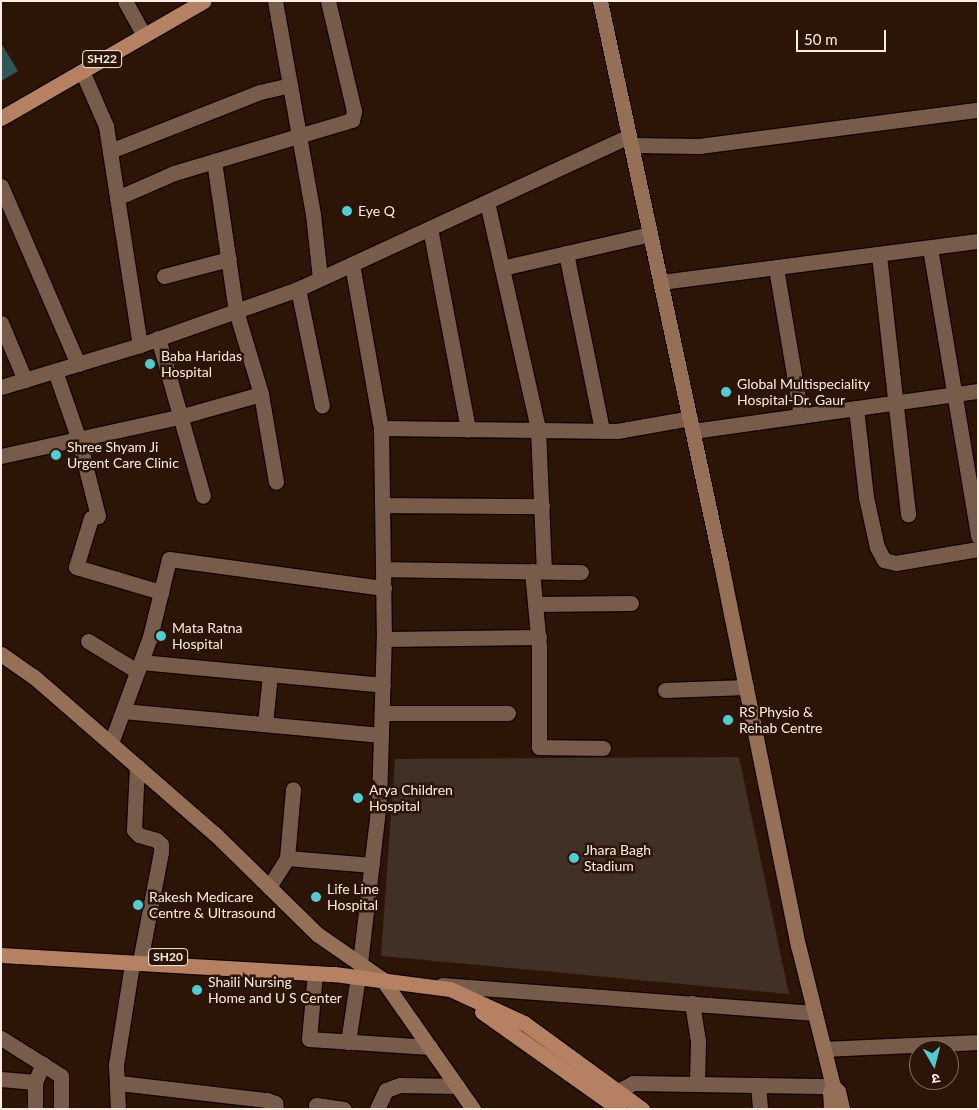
<!DOCTYPE html>
<html>
<head>
<meta charset="utf-8">
<style>
  body { margin:0 }
  #map { position:relative; width:979px; height:1110px; overflow:hidden; background:#2c1507; font-family:Lato,"Noto Sans Devanagari",sans-serif }
  div>[style] { position:absolute }
  .green>* { inset:0; background:#403026 }
  .water>* { inset:0; background:#305658 }
  .roads { filter:drop-shadow(1px 0 #130200) drop-shadow(-1px 0 #130200) drop-shadow(0 1px #130200) drop-shadow(0 -1px #130200) }
  .street>* { height:15px; margin:-7.5px; padding:0 7.5px; transform-origin:7.5px; border-radius:7.5px; background:#775c4c }
  .secondary>* { height:15px; margin:-7.5px; padding:0 7.5px; transform-origin:7.5px; border-radius:7.5px; background:#966f57 }
  .primary>* { height:15px; margin:-7.5px; padding:0 7.5px; transform-origin:7.5px; border-radius:7.5px; background:#b68162 }
  .dots>* { width:14px; height:14px; translate:-50% -50%; box-sizing:border-box; border:2px solid #2c1507; border-radius:50% }
  span { translate:-50% -50%; white-space:nowrap; text-align:center; line-height:1.15; -webkit-text-stroke:5px #2c1507; paint-order:stroke }
  .shield-label span { padding:1px 4px; background:#2c1507; border:1px solid; border-radius:4px; -webkit-text-stroke-width:0 }
  .shield-label { font-size:12px; color:#feede4; font-weight:700 }
  .poi-label { font-size:14px; color:#feede4 }
  .left { translate:0 -50%; text-align:left }
  .frame { position:absolute; inset:0; border:2px solid #feede4; pointer-events:none }
  .north { position:absolute; left:909px; top:1040px; width:50px; height:50px; box-sizing:border-box; background:#2c1507; border:1px solid #806b5f; border-radius:50%; rotate:172deg; font-size:14px; font-weight:700; line-height:20px; text-align:center; color:#feede4 }
  .north::after { content:''; display:block; margin:auto; width:18px; height:22px; background:#51ccd1; clip-path:polygon(50% 0,100% 100%,50% 72%,0 100%) }
  .scale { position:absolute; left:796px; top:30px; width:90px; height:22px; box-sizing:border-box; border:2px solid #feede4; border-top:0; padding-left:6px; font-size:15px; line-height:18px; white-space:nowrap; color:#feede4; -webkit-text-stroke:4px #2c1507; paint-order:stroke }
</style>
</head>
<body>
<div id="map">
  <div class="green">
    <i style="clip-path:polygon(739px 757px,789px 994px,381px 956px,395px 759px)"></i>
  </div>
  <div class="water">
    <i style="clip-path:polygon(1px 43px,18px 71px,1px 81px)"></i>
  </div>
  <div class="roads">
    <div class="street">
      <i style="left:125px;top:1px;width:39px;rotate:61deg"></i>
      <i style="left:275px;top:1px;width:216px;rotate:79.9deg"></i>
      <i style="left:313px;top:214px;width:64px;rotate:83.8deg"></i>
      <i style="left:82px;top:71px;width:60px;rotate:66.4deg"></i>
      <i style="left:106px;top:126px;width:222px;rotate:81.2deg"></i>
      <i style="left:631px;top:145px;width:68px;rotate:0.8deg"></i>
      <i style="left:699px;top:146px;width:281px;rotate:-7.4deg"></i>
      <i style="left:110px;top:151px;width:161px;rotate:-21.5deg"></i>
      <i style="left:260px;top:92px;width:31px;rotate:-13deg"></i>
      <i style="left:214px;top:161px;width:152px;rotate:81.7deg"></i>
      <i style="left:236px;top:311px;width:87px;rotate:73.2deg"></i>
      <i style="left:261px;top:394px;width:89px;rotate:80.3deg"></i>
      <i style="left:1px;top:186px;width:194px;rotate:66.6deg"></i>
      <i style="left:117px;top:198px;width:62px;rotate:-23.7deg"></i>
      <i style="left:174px;top:173px;width:186px;rotate:-16.6deg"></i>
      <i style="left:352px;top:120px;width:9px;rotate:-77deg"></i>
      <i style="left:354px;top:111px;width:113px;rotate:-103.3deg"></i>
      <i style="left:487px;top:202px;width:233px;rotate:77.3deg"></i>
      <i style="left:538px;top:429px;width:142px;rotate:87.6deg"></i>
      <i style="left:430px;top:228px;width:205px;rotate:79.3deg"></i>
      <i style="left:930px;top:248px;width:292px;rotate:80.5deg"></i>
      <i style="left:566px;top:253px;width:181px;rotate:78.5deg"></i>
      <i style="left:879px;top:255px;width:261px;rotate:83.6deg"></i>
      <i style="left:352px;top:264px;width:167px;rotate:80deg"></i>
      <i style="left:381px;top:428px;width:205px;rotate:89.2deg"></i>
      <i style="left:384px;top:633px;width:168px;rotate:91.7deg"></i>
      <i style="left:379px;top:801px;width:163px;rotate:96.7deg"></i>
      <i style="left:502px;top:268px;width:152px;rotate:-12.9deg"></i>
      <i style="left:776px;top:268px;width:150px;rotate:80.4deg"></i>
      <i style="left:164px;top:276px;width:67px;rotate:-14.7deg"></i>
      <i style="left:661px;top:282px;width:320px;rotate:-7.4deg"></i>
      <i style="left:298px;top:289px;width:119px;rotate:78.4deg"></i>
      <i style="left:1px;top:323px;width:62px;rotate:67.2deg"></i>
      <i style="left:158px;top:338px;width:164px;rotate:74.1deg"></i>
      <i style="left:55px;top:371px;width:70px;rotate:70.8deg"></i>
      <i style="left:78px;top:437px;width:81px;rotate:75.8deg"></i>
      <i style="left:98px;top:516px;width:7px;rotate:164deg"></i>
      <i style="left:91px;top:518px;width:51px;rotate:107deg"></i>
      <i style="left:76px;top:567px;width:89px;rotate:16.4deg"></i>
      <i style="left:1px;top:387px;width:145px;rotate:-16.8deg"></i>
      <i style="left:140px;top:345px;width:168px;rotate:-19.5deg"></i>
      <i style="left:298px;top:289px;width:365px;rotate:-24.8deg"></i>
      <i style="left:856px;top:408px;width:90px;rotate:83.6deg"></i>
      <i style="left:866px;top:497px;width:51px;rotate:77.6deg"></i>
      <i style="left:877px;top:547px;width:15px;rotate:62deg"></i>
      <i style="left:884px;top:560px;width:12px;rotate:14deg"></i>
      <i style="left:896px;top:563px;width:83px;rotate:-9.7deg"></i>
      <i style="left:381px;top:428px;width:236px;rotate:0.7deg"></i>
      <i style="left:617px;top:431px;width:74px;rotate:-10.1deg"></i>
      <i style="left:693px;top:431px;width:288px;rotate:-8deg"></i>
      <i style="left:1px;top:456px;width:182px;rotate:-12.4deg"></i>
      <i style="left:179px;top:417px;width:85px;rotate:-15.7deg"></i>
      <i style="left:383px;top:505px;width:159px;rotate:0.4deg"></i>
      <i style="left:383px;top:569px;width:198px;rotate:0.9deg"></i>
      <i style="left:532px;top:571px;width:75px;rotate:84.7deg"></i>
      <i style="left:539px;top:646px;width:101px;rotate:90deg"></i>
      <i style="left:539px;top:747px;width:64px;rotate:0.9deg"></i>
      <i style="left:535px;top:604px;width:96px;rotate:-0.6deg"></i>
      <i style="left:384px;top:639px;width:155px;rotate:-0.7deg"></i>
      <i style="left:88px;top:641px;width:57px;rotate:31.5deg"></i>
      <i style="left:141px;top:662px;width:243px;rotate:5.4deg"></i>
      <i style="left:665px;top:690px;width:81px;rotate:-2.1deg"></i>
      <i style="left:123px;top:711px;width:259px;rotate:5.3deg"></i>
      <i style="left:382px;top:713px;width:126px"></i>
      <i style="left:265px;top:724px;width:50px;rotate:-84.3deg"></i>
      <i style="left:111px;top:743px;width:113px;rotate:-69.8deg"></i>
      <i style="left:150px;top:637px;width:80px;rotate:-76.3deg"></i>
      <i style="left:169px;top:559px;width:217px;rotate:7.7deg"></i>
      <i style="left:137px;top:766px;width:64px;rotate:92.7deg"></i>
      <i style="left:134px;top:830px;width:7px;rotate:45deg"></i>
      <i style="left:139px;top:835px;width:18px;rotate:16deg"></i>
      <i style="left:156px;top:840px;width:6px;rotate:39deg"></i>
      <i style="left:161px;top:844px;width:8px;rotate:90deg"></i>
      <i style="left:161px;top:852px;width:106px;rotate:100.9deg"></i>
      <i style="left:287px;top:858px;width:85px;rotate:4.7deg"></i>
      <i style="left:269px;top:887px;width:34px;rotate:-58deg"></i>
      <i style="left:287px;top:858px;width:69px;rotate:-85deg"></i>
      <i style="left:315px;top:973px;width:66px;rotate:95.2deg"></i>
      <i style="left:309px;top:1039px;width:121px;rotate:3.8deg"></i>
      <i style="left:442px;top:985px;width:374px;rotate:4.3deg"></i>
      <i style="left:692px;top:1003px;width:38px;rotate:81deg"></i>
      <i style="left:698px;top:1041px;width:43px;rotate:91.3deg"></i>
      <i style="left:1px;top:1038px;width:71px;rotate:32.3deg"></i>
      <i style="left:61px;top:1076px;width:33px;rotate:90deg"></i>
      <i style="left:348px;top:1042px;width:67px;rotate:-81.4deg"></i>
      <i style="left:824px;top:1049px;width:154px;rotate:-2.6deg"></i>
      <i style="left:1px;top:1079px;width:34px;rotate:5deg"></i>
      <i style="left:119px;top:1083px;width:149px;rotate:6.6deg"></i>
      <i style="left:267px;top:1100px;width:9px;rotate:21deg"></i>
      <i style="left:275px;top:1103px;width:6px;rotate:81deg"></i>
      <i style="left:758px;top:1085px;width:24px;rotate:85deg"></i>
      <i style="left:618px;top:1091px;width:17px;rotate:-28deg"></i>
      <i style="left:633px;top:1083px;width:200px;rotate:0.9deg"></i>
      <i style="left:316px;top:1105px;width:28px;rotate:8deg"></i>
      <i style="left:35px;top:1109px;width:27px;rotate:-90deg"></i>
      <i style="left:35px;top:1082px;width:20px;rotate:-66deg"></i>
      <i style="left:118px;top:1109px;width:44px;rotate:-92.6deg"></i>
      <i style="left:116px;top:1065px;width:102px;rotate:-81deg"></i>
      <i style="left:377px;top:1109px;width:21px;rotate:-65deg"></i>
      <i style="left:386px;top:1090px;width:15px;rotate:-20deg"></i>
      <i style="left:400px;top:1085px;width:57px;rotate:1deg"></i>
    </div>
    <div class="secondary">
      <i style="left:600px;top:1px;width:576px;rotate:77.87deg"></i>
      <i style="left:721px;top:564px;width:389px;rotate:78.6deg"></i>
      <i style="left:798px;top:945px;width:145px;rotate:76.1deg"></i>
      <i style="left:833px;top:1086px;width:7px;rotate:45deg"></i>
      <i style="left:838px;top:1091px;width:18px;rotate:77deg"></i>
      <i style="left:1px;top:654px;width:39px;rotate:35deg"></i>
      <i style="left:33px;top:676px;width:241px;rotate:41deg"></i>
      <i style="left:215px;top:834px;width:143px;rotate:44.4deg"></i>
      <i style="left:317px;top:934px;width:79px;rotate:34.7deg"></i>
      <i style="left:382px;top:979px;width:159px;rotate:55deg"></i>
      <i style="left:831px;top:1109px;width:17px;rotate:-93deg"></i>
      <i style="left:830px;top:1092px;width:7px;rotate:-63deg"></i>
    </div>
    <div class="primary">
      <i style="left:1px;top:118px;width:234px;rotate:-30deg"></i>
      <i style="left:1px;top:955px;width:334px;rotate:3.3deg"></i>
      <i style="left:334px;top:974px;width:117px;rotate:7.4deg"></i>
      <i style="left:450px;top:989px;width:81px;rotate:24.7deg"></i>
      <i style="left:524px;top:1023px;width:146px;rotate:36.1deg"></i>
      <i style="left:482px;top:1012px;width:168px;rotate:35.3deg"></i>
    </div>
  </div>
  <div class="dots">
    <i style="left:347px;top:211px;background:#51ccd1"></i>
    <i style="left:150px;top:364px;background:#51ccd1"></i>
    <i style="left:726px;top:392px;background:#51ccd1"></i>
    <i style="left:56px;top:455px;background:#51ccd1"></i>
    <i style="left:161px;top:636px;background:#51ccd1"></i>
    <i style="left:728px;top:720px;background:#51ccd1"></i>
    <i style="left:358px;top:798px;background:#51ccd1"></i>
    <i style="left:574px;top:858px;background:#51ccd1"></i>
    <i style="left:316px;top:897px;background:#51ccd1"></i>
    <i style="left:138px;top:905px;background:#51ccd1"></i>
    <i style="left:197px;top:990px;background:#51ccd1"></i>
  </div>
  <div class="shield-label">
    <span style="left:102px;top:59px">SH22</span>
    <span style="left:168px;top:957px">SH20</span>
  </div>
  <div class="poi-label">
    <span class="left" style="left:358px;top:211px">Eye Q</span>
    <span class="left" style="left:161px;top:364px">Baba Haridas<br>Hospital</span>
    <span class="left" style="left:737px;top:392px">Global Multispeciality<br>Hospital-Dr. Gaur</span>
    <span class="left" style="left:67px;top:455px">Shree Shyam Ji<br>Urgent Care Clinic</span>
    <span class="left" style="left:172px;top:636px">Mata Ratna<br>Hospital</span>
    <span class="left" style="left:739px;top:720px">RS Physio &amp;<br>Rehab Centre</span>
    <span class="left" style="left:369px;top:798px">Arya Children<br>Hospital</span>
    <span class="left" style="left:584px;top:858px">Jhara Bagh<br>Stadium</span>
    <span class="left" style="left:327px;top:897px">Life Line<br>Hospital</span>
    <span class="left" style="left:149px;top:905px">Rakesh Medicare<br>Centre &amp; Ultrasound</span>
    <span class="left" style="left:208px;top:990px">Shaili Nursing<br>Home and U S Center</span>
  </div>
  <div class="frame"></div>
  <div class="north">उ</div>
  <div class="scale">50 m</div>
</div>
</body>
</html>
